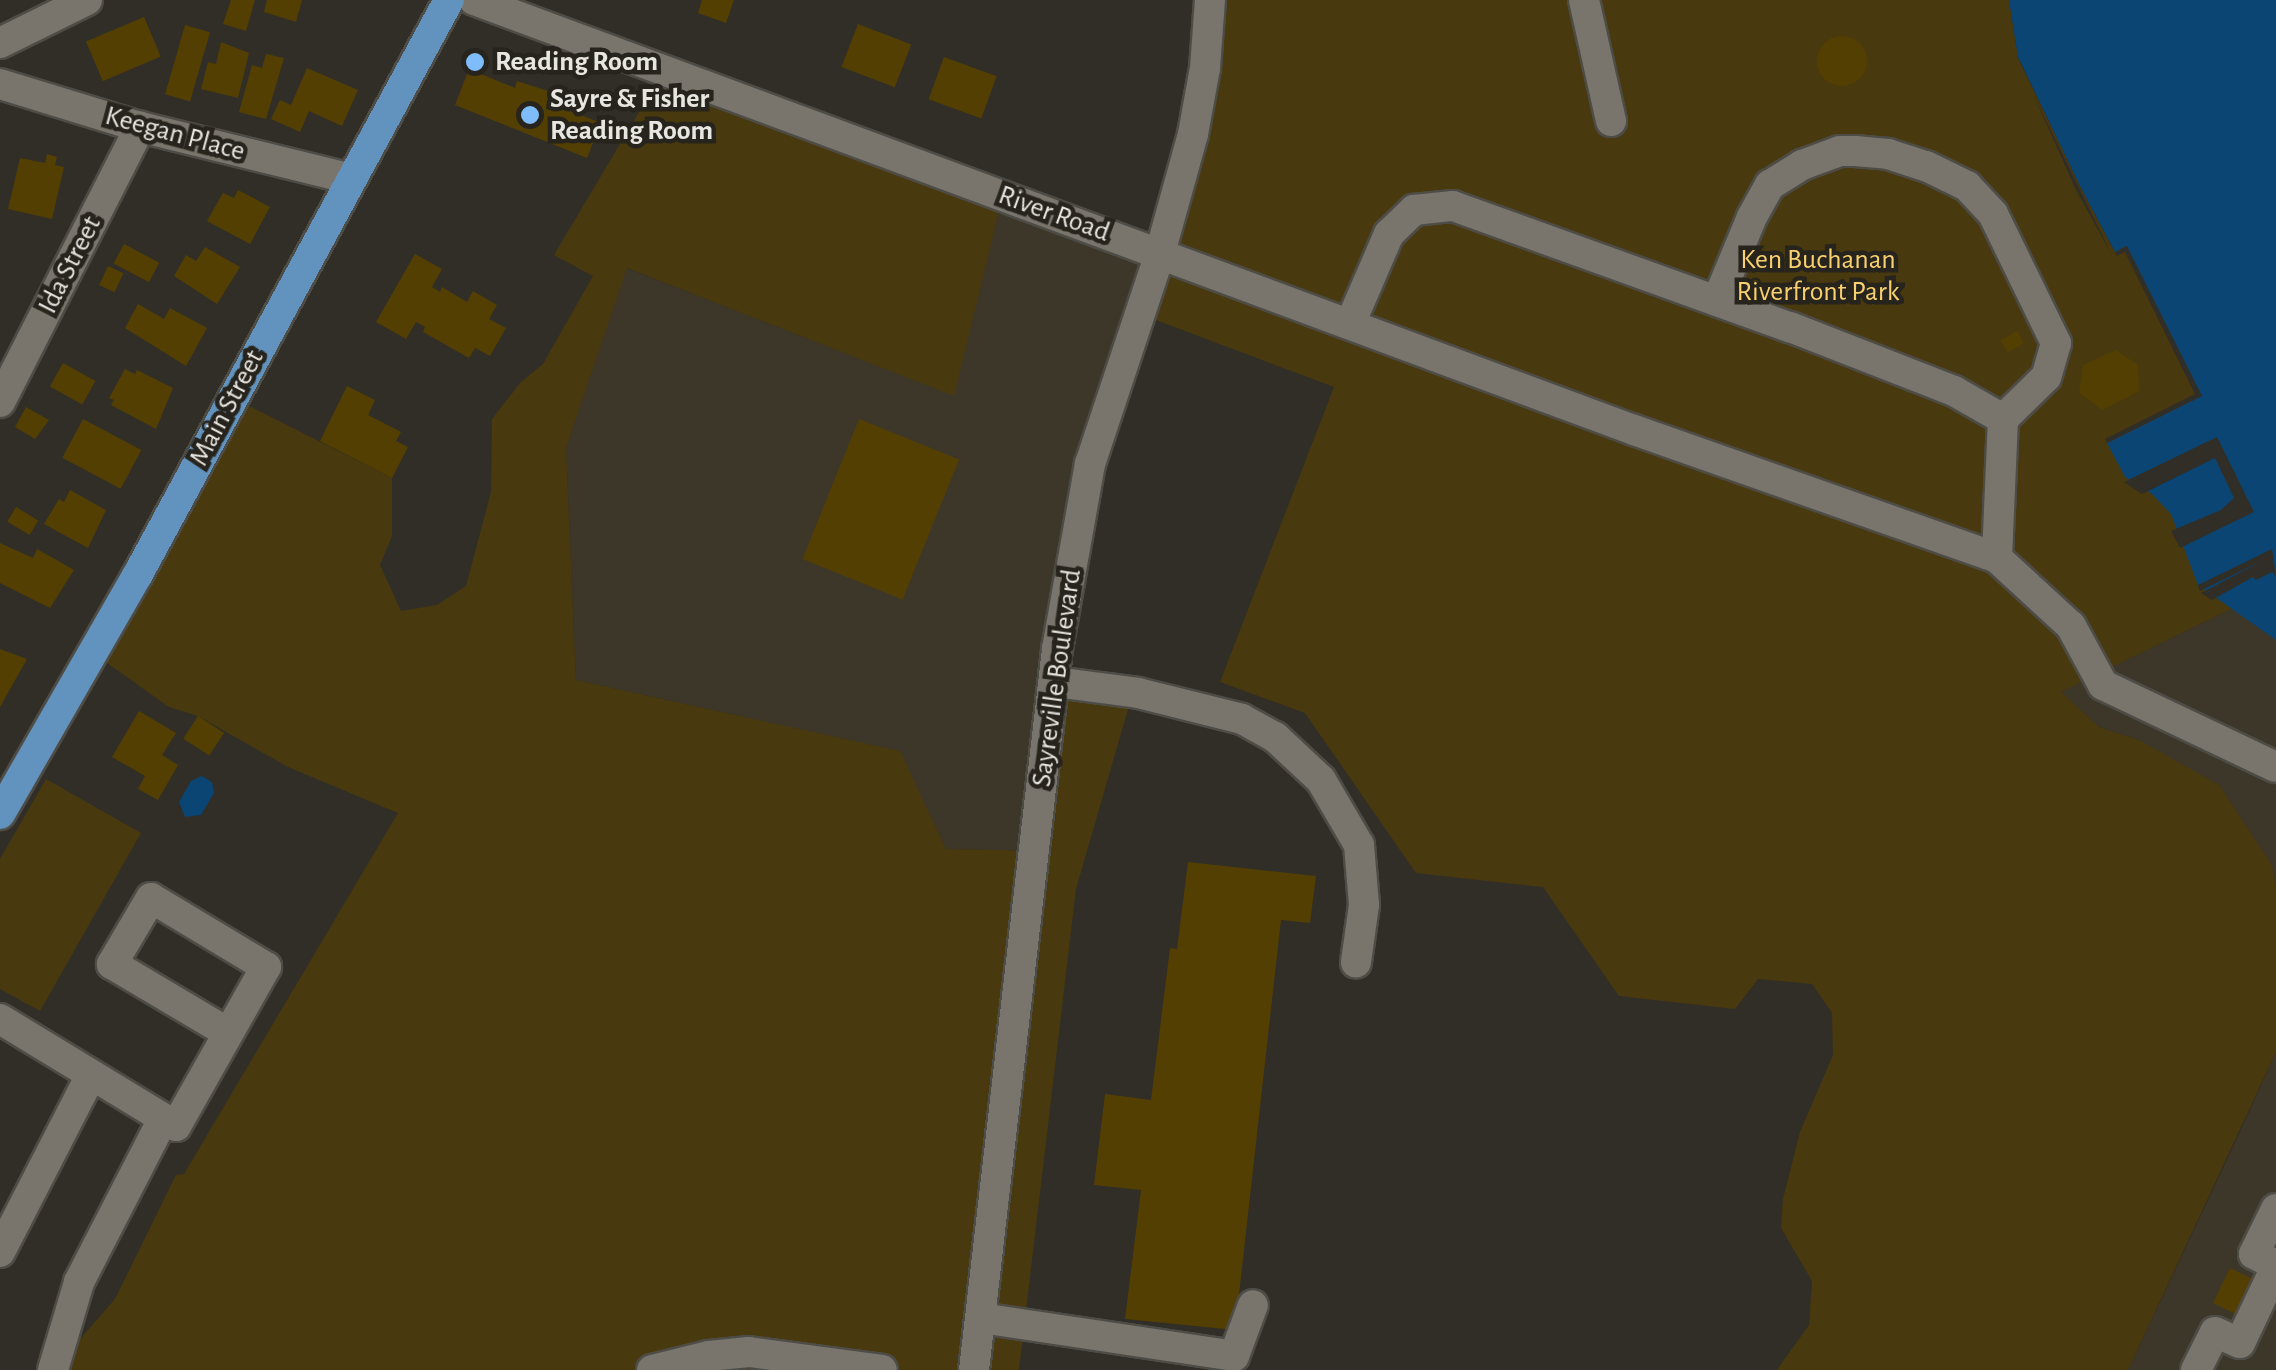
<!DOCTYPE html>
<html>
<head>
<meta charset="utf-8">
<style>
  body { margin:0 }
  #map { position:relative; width:2276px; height:1370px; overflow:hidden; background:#302e27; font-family:"Alegreya Sans",sans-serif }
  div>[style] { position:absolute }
  .built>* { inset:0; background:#3d372a }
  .green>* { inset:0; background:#49390e }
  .water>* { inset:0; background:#0a4573 }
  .pier>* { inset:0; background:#302e27 }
  .building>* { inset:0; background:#543f02; transform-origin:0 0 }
  .round { border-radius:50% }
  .roads { filter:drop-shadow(2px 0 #4e4c46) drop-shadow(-2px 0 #4e4c46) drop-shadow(0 2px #4e4c46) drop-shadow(0 -2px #4e4c46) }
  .minor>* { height:30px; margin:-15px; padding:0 15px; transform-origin:15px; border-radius:15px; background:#79756d }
  .major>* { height:30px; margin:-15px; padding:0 15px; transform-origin:15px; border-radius:15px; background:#6193be }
  .dots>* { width:28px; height:28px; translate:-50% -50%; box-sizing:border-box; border:5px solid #27241d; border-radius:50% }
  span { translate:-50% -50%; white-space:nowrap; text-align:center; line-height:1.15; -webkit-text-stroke:9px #27241d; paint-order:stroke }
  .poi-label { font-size:28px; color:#e8e6e1; font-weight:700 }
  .left { translate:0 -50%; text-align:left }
  .street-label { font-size:28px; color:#e8e6e1 }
  .park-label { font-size:28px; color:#f8d06d }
</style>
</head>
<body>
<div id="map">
  <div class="built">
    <i style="clip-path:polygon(1003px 195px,1160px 253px,1090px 464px,1035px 851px,946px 849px,899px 751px,576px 680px,566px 448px,626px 268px,953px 395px)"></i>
    <i style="clip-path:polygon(2233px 608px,2276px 640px,2276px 887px,2272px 865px,2139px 740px,2099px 727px,2060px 692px)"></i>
    <i style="clip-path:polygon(2276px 1052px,2276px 1370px,2128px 1370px,2240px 1132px)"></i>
  </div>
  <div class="green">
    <i style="clip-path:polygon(1210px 0,2009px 0,2018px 58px,2081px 188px,2114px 251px,2127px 246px,2202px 396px,2276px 640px,2233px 608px,2061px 692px,2099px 727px,2139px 740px,2219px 785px,2272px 865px,2276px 887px,2276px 1052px,2128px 1370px,1777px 1370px,1809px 1325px,1812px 1281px,1781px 1228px,1783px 1199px,1800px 1132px,1833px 1055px,1832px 1013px,1812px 984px,1758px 979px,1735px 1009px,1619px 996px,1543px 887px,1416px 873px,1305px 713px,1220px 682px,1334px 387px,1140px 314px)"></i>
    <i style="clip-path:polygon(664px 70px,1003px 195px,954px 396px,627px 268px,566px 448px,576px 680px,900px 751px,946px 849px,1035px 851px,1055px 682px,1133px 692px,1076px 889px,1019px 1370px,53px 1370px,115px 1299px,176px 1175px,184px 1174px,398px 813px,288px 767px,198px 716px,169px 707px,93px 653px,233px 398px,392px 478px,392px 536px,380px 565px,401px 611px,437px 605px,466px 586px,491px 492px,492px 419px,520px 383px,543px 364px,593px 276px,554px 255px)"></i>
    <i style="clip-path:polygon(46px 779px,141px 833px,40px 1011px,0 989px,0 859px)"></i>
  </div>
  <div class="water">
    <i style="clip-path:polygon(2009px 0,2276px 0,2276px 640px,2198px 585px,2171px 514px,2152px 494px,2125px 477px,2107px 443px,2201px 396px,2126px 246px,2115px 252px,2081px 188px,2018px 57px)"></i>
    <i style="clip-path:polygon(202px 776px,212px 782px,214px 793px,201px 815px,185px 817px,179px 802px,191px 781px)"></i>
  </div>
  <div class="pier">
    <i style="clip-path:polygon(2034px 96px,2112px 255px,2076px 190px)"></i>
    <i style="clip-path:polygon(2127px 246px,2202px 396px,2107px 443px,2105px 439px,2195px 394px,2125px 252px,2117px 256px,2115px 252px)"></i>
    <i style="clip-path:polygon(2217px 437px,2254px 512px,2180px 548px,2171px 531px,2221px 510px,2234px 498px,2215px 458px,2142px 494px,2124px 482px)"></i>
    <i style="clip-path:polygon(2272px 549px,2276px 576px,2272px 572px,2256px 580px,2253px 577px,2212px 600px,2201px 593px,2264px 560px,2200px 591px,2198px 585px)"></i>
  </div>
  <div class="building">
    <i style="clip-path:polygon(231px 0,255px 0,246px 31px,223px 24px)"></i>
    <i style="clip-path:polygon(267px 0,302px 0,296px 22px,264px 12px)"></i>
    <i style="clip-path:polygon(702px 0,734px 0,726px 23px,698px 13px)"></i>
    <i style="left:144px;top:17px;width:43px;height:63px;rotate:67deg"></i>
    <i style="left:858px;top:24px;width:57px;height:46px;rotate:21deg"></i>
    <i style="left:185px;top:25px;width:26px;height:72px;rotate:16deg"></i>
    <i class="round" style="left:1817px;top:36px;width:50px;height:50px"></i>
    <i style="clip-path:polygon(221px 42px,249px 53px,238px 98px,201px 89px,208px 62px,216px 64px)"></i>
    <i style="clip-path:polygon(266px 54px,284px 58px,266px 119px,239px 112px,252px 65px,262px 68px)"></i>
    <i style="left:944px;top:57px;width:56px;height:45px;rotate:20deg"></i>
    <i style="clip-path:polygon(307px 68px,358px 90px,342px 126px,309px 111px,300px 132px,271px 119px,280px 100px,291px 105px)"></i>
    <i style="clip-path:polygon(469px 69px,515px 88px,517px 81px,564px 96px,560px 107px,601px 123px,587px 158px,455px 105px)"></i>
    <i style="clip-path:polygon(47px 154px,57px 157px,55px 165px,64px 167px,52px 219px,8px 209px,20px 158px,45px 163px)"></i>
    <i style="clip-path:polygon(238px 190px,270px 207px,250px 244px,207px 221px,223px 193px,234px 198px)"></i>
    <i style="left:124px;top:244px;width:40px;height:22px;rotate:28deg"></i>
    <i style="clip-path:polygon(205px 247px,240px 267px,217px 304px,174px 276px,186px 255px,196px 261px)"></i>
    <i style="clip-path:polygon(415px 254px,442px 269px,432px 287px,440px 292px,442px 287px,467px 302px,473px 291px,497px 305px,489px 319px,506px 328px,490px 356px,475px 348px,469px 358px,423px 332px,425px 327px,416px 322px,406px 339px,376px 322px)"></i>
    <i style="left:108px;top:266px;width:17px;height:21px;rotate:25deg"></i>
    <i style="clip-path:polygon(138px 304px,164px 319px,170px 308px,207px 328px,186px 366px,125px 328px)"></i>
    <i style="left:2017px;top:331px;width:14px;height:19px;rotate:60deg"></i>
    <i style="clip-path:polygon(2116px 350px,2138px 365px,2139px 391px,2103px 410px,2079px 393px,2083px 365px)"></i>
    <i style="left:63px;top:363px;width:37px;height:27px;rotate:29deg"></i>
    <i style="clip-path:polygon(125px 369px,135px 374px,137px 370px,173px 388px,156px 429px,111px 405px,114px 400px,109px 398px)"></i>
    <i style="clip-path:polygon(347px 386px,375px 400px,368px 415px,401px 432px,396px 441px,408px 447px,392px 478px,320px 441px)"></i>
    <i style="clip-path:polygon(26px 407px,49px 420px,35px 439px,15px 427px)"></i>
    <i style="left:83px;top:419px;width:66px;height:44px;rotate:28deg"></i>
    <i style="left:859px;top:419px;width:108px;height:151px;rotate:22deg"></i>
    <i style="clip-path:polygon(70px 490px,106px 510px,88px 548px,44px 524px,59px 499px,64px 502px)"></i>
    <i style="left:16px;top:507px;width:26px;height:17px;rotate:31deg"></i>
    <i style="clip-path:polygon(0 543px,33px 558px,37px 549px,74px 570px,50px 608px,0 583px)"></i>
    <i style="clip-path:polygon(0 649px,27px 659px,0 707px)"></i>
    <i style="clip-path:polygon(139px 711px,176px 733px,162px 755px,178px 765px,158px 800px,138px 789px,145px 776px,112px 757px)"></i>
    <i style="left:198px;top:716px;width:31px;height:27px;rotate:33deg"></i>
    <i style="clip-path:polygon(1188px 862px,1316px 876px,1310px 923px,1281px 920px,1235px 1330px,1125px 1319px,1141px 1190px,1094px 1185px,1105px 1094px,1151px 1100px,1170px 948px,1177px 949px)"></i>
    <i style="left:2230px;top:1268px;width:28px;height:39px;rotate:26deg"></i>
  </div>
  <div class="roads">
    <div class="minor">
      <i style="left:474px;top:0;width:1237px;rotate:20.34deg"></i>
      <i style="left:1634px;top:430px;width:385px;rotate:19.4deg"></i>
      <i style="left:1997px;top:558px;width:100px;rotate:42.6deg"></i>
      <i style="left:2071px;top:626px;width:67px;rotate:61.5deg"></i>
      <i style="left:2103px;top:685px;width:191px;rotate:25.4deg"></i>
      <i style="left:1584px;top:0;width:124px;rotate:77.4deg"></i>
      <i style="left:0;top:43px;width:97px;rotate:-26.3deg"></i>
      <i style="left:0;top:84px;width:146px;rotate:17.1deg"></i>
      <i style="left:140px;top:127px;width:217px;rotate:13.8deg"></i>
      <i style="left:1717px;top:301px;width:91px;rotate:-67.4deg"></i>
      <i style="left:1752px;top:217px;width:37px;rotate:-61deg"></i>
      <i style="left:1770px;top:185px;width:38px;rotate:-32deg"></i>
      <i style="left:1802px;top:165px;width:40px;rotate:-20.2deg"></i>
      <i style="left:1840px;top:151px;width:15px"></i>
      <i style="left:1855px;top:151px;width:33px;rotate:5deg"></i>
      <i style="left:1888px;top:154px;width:40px;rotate:18deg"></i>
      <i style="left:1926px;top:166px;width:46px;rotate:26deg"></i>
      <i style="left:1967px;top:186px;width:38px;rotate:47deg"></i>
      <i style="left:1993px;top:214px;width:144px;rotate:64deg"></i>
      <i style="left:2056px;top:343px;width:35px;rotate:106deg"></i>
      <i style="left:2046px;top:377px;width:60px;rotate:135.7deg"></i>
      <i style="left:1350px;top:324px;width:98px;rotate:-66.6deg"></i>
      <i style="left:1389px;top:234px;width:35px;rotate:-44deg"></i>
      <i style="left:1414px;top:210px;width:39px;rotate:-6deg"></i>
      <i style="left:1453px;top:206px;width:358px;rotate:19.8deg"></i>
      <i style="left:1790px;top:327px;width:176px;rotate:21.3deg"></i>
      <i style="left:1954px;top:391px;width:56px;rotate:29.7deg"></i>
      <i style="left:2003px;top:419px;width:139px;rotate:92.5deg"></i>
      <i style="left:0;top:402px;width:309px;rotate:-63deg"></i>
      <i style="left:1055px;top:682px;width:84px;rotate:7.5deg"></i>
      <i style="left:1138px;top:693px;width:107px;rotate:14deg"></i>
      <i style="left:1242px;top:719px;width:38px;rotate:29deg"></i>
      <i style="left:1275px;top:737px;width:63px;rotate:43.1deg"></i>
      <i style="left:1321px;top:780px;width:75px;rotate:59.7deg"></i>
      <i style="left:1359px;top:845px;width:60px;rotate:85.2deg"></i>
      <i style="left:1364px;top:905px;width:58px;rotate:98deg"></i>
      <i style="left:0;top:1019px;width:206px;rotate:31.3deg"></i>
      <i style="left:176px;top:1126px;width:183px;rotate:-60.5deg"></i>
      <i style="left:266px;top:967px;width:134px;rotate:-149deg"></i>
      <i style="left:151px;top:898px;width:77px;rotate:120.6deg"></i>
      <i style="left:112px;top:964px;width:135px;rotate:30.7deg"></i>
      <i style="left:2276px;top:1209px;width:50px;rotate:116.1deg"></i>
      <i style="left:2254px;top:1254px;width:25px;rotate:27deg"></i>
      <i style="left:0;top:1252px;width:197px;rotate:-62.8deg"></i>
      <i style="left:981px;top:1318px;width:256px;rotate:8.5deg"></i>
      <i style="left:1234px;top:1356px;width:54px;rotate:-69.6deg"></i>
      <i style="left:53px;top:1370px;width:92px;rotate:-73.5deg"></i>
      <i style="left:79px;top:1282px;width:183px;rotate:-62.7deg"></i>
      <i style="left:652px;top:1370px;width:59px;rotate:-13.8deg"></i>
      <i style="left:709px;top:1356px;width:40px;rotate:-5.7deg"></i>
      <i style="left:749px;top:1352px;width:134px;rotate:7.7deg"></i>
      <i style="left:974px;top:1370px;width:726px;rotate:-83.43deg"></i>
      <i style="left:1057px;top:649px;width:188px;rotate:-79.9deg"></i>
      <i style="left:1090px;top:464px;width:222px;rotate:-71.6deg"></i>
      <i style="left:1160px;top:253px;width:123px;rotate:-74.5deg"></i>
      <i style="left:1193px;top:134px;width:67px;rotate:-79.7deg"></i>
      <i style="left:1205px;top:68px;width:68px;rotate:-85.8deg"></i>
      <i style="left:2196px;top:1370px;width:42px;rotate:-63.4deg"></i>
      <i style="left:2215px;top:1332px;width:27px;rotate:24deg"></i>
      <i style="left:2240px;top:1343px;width:84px;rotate:-64.7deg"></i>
    </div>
    <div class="major">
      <i style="left:0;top:814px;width:275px;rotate:-60.1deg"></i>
      <i style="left:137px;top:576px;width:655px;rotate:-61.56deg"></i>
    </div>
  </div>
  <div class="dots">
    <i style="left:475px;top:62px;background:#7ebdf9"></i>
    <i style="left:530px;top:115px;background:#7ebdf9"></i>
  </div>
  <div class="poi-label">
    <span class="left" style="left:495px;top:62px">Reading Room</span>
    <span class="left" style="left:550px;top:115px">Sayre &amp; Fisher<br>Reading Room</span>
  </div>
  <div class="street-label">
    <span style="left:175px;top:134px;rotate:15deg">Keegan Place</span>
    <span style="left:1054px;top:214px;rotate:20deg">River Road</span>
    <span style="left:70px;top:265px;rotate:-63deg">Ida Street</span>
    <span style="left:227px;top:408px;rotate:-62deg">Main Street</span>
    <span style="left:1057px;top:678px;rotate:-82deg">Sayreville Boulevard</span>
  </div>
  <div class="park-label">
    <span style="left:1818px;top:276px">Ken Buchanan<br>Riverfront Park</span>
  </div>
</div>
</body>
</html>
